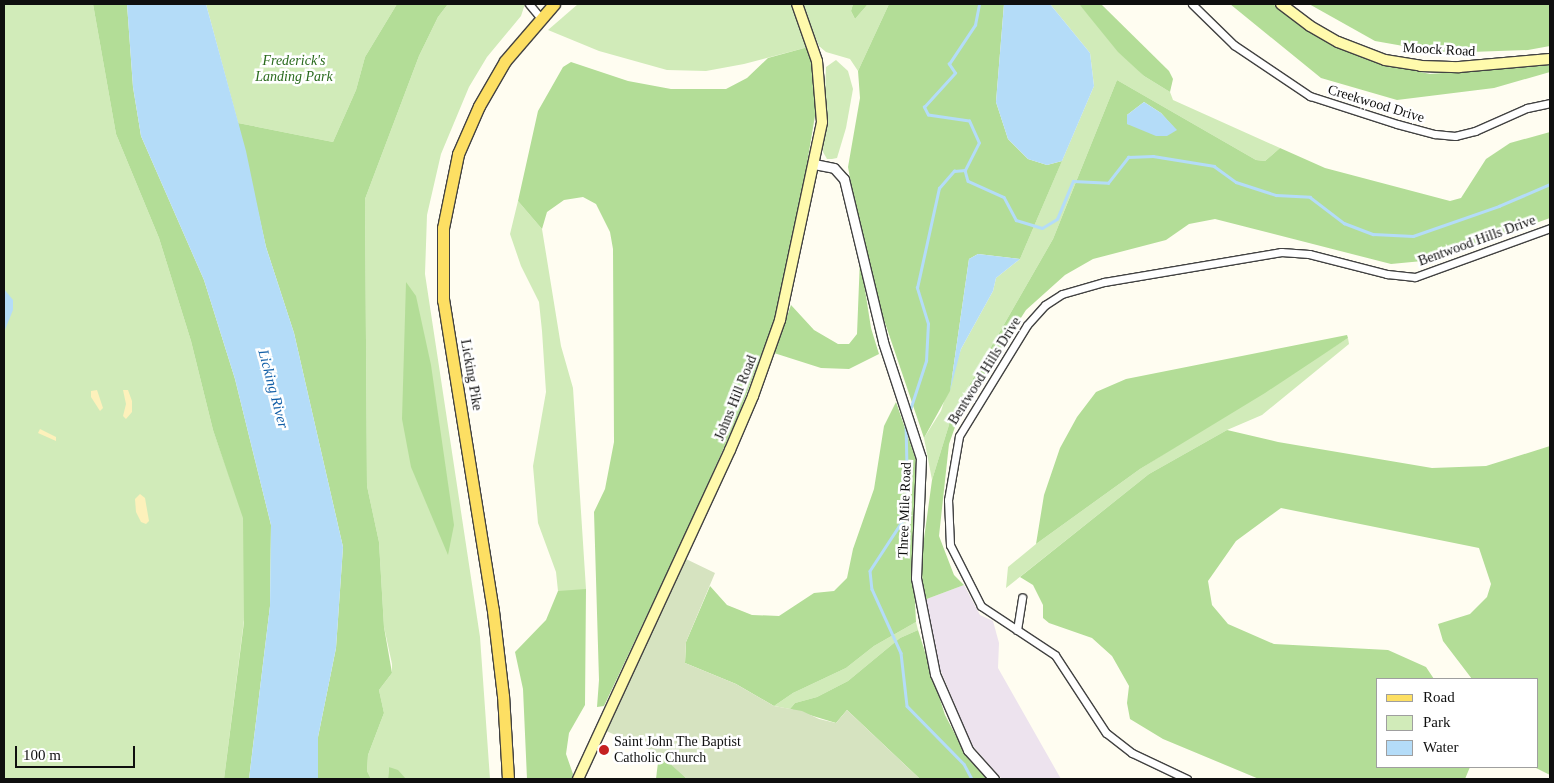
<!DOCTYPE html>
<html>
<head>
<meta charset="utf-8">
<style>
  body { margin:0 }
  #map { position:relative; width:1554px; height:783px; overflow:hidden; background:#fffdf1; font-family:"Times New Roman",serif }
  div>[style] { position:absolute }
  .industrial>* { inset:0; background:#ede3ee }
  .green>* { inset:0; background:#d1ebb9 }
  .forest>* { inset:0; background:#b3dd97 }
  .sand>* { inset:0; background:#fdf1bb }
  .cemetery>* { inset:0; background:#d6e3c0 }
  .water>* { inset:0; background:#b4dcf8 }
  .stream>* { height:2.5px; margin:-1.25px; padding:0 1.25px; transform-origin:1.25px; border-radius:1.25px; background:#b4dcf8 }
  .roads { filter:drop-shadow(1px 0 #424242) drop-shadow(-1px 0 #424242) drop-shadow(0 1px #424242) drop-shadow(0 -1px #424242) }
  .minor>* { height:7px; margin:-3.5px; padding:0 3.5px; transform-origin:3.5px; border-radius:3.5px; background:#fff }
  .tertiary>* { height:9px; margin:-4.5px; padding:0 4.5px; transform-origin:4.5px; border-radius:4.5px; background:#fff }
  .secondary>* { height:10px; margin:-5px; padding:0 5px; transform-origin:5px; border-radius:5px; background:#fffaac }
  .primary>* { height:11px; margin:-5.5px; padding:0 5.5px; transform-origin:5.5px; border-radius:5.5px; background:#fddf63 }
  .dots>* { width:14px; height:14px; translate:-50% -50%; box-sizing:border-box; border:2px solid #fff; border-radius:50% }
  span { translate:-50% -50%; white-space:nowrap; text-align:center; line-height:1.15; -webkit-text-stroke:5px #fff; paint-order:stroke }
  .street-label { font-size:14px; color:#0f0f0f }
  .park-label { font-size:14px; color:#296a1c; font-style:italic }
  .poi-label { font-size:14px; color:#0f0f0f }
  .left { translate:0 -50%; text-align:left }
  .water-label { font-size:15px; color:#125fa7; font-style:italic }
  .frame { position:absolute; inset:0; border:5px solid #0f0f0f; pointer-events:none }
  .legend { position:absolute; left:1376px; top:678px; width:162px; height:90px; box-sizing:border-box; background:#fff; border:1px solid #9f9f9f; margin:0; padding:6px 9px; list-style:none; font-size:15px; color:#0f0f0f }
  .legend li { display:flex; align-items:center; gap:10px; height:25px }
  .legend b { width:25px; border:1px solid #9f9f9f }
  .scale { position:absolute; left:15px; top:746px; width:120px; height:22px; box-sizing:border-box; border:2px solid #0f0f0f; border-top:0; padding-left:6px; font-size:15px; line-height:18px; white-space:nowrap; color:#0f0f0f; -webkit-text-stroke:4px #fff; paint-order:stroke }
</style>
</head>
<body>
<div id="map">
  <div class="industrial">
    <i style="clip-path:polygon(964px 585px,980px 615px,993px 621px,999px 643px,998px 668px,1061px 779px,1002px 779px,971px 744px,940px 669px,924px 600px)"></i>
  </div>
  <div class="green">
    <i style="clip-path:polygon(4px 4px,93px 4px,116px 134px,159px 238px,191px 341px,213px 430px,244px 518px,244px 620px,224px 779px,4px 779px)"></i>
    <i style="clip-path:polygon(206px 4px,397px 4px,365px 57px,356px 90px,333px 142px,238px 123px)"></i>
    <i style="clip-path:polygon(448px 4px,525px 4px,521px 16px,487px 57px,469px 87px,441px 154px,427px 215px,425px 274px,480px 637px,490px 779px,406px 779px,389px 767px,388px 779px,371px 779px,367px 771px,368px 755px,384px 713px,379px 690px,392px 673px,392px 664px,384px 627px,379px 542px,367px 486px,365px 199px,419px 56px,438px 17px)"></i>
    <i style="clip-path:polygon(578px 4px,792px 4px,808px 47px,744px 64px,706px 71px,667px 70px,599px 51px,548px 30px)"></i>
    <i style="clip-path:polygon(801px 4px,853px 4px,851px 11px,855px 19px,868px 4px,889px 4px,858px 71px,850px 59px,826px 52px,819px 46px)"></i>
    <i style="clip-path:polygon(1050px 4px,1079px 4px,1144px 76px,1170px 92px,1173px 100px,1280px 148px,1265px 161px,1256px 160px,1117px 80px,1053px 239px,952px 415px,932px 480px,924px 438px,941px 411px,961px 349px,993px 291px,996px 278px,1020px 259px,1094px 86px,1090px 53px)"></i>
    <i style="clip-path:polygon(836px 60px,848px 71px,853px 89px,846px 128px,837px 158px,832px 159px,827px 159px,823px 152px,826px 67px)"></i>
    <i style="clip-path:polygon(518px 201px,542px 229px,561px 346px,573px 388px,586px 589px,580px 592px,558px 591px,556px 572px,538px 523px,533px 466px,546px 392px,542px 331px,539px 302px,521px 266px,510px 234px)"></i>
    <i style="clip-path:polygon(1348px 338px,1349px 344px,1262px 415px,1227px 430px,1149px 474px,1006px 588px,1008px 567px,1036px 544px,1140px 469px)"></i>
    <i style="clip-path:polygon(916px 622px,918px 630px,900px 638px,848px 681px,817px 697px,795px 703px,790px 709px,774px 706px,793px 693px,846px 668px,874px 646px)"></i>
  </div>
  <div class="forest">
    <i style="clip-path:polygon(93px 4px,127px 4px,133px 87px,141px 136px,204px 280px,235px 379px,271px 525px,270px 606px,249px 779px,224px 779px,244px 622px,243px 518px,213px 430px,191px 341px,159px 238px,116px 134px)"></i>
    <i style="clip-path:polygon(397px 4px,448px 4px,438px 17px,419px 56px,365px 199px,367px 486px,379px 542px,384px 627px,392px 673px,379px 690px,384px 713px,368px 755px,367px 771px,371px 779px,318px 779px,318px 737px,336px 648px,343px 547px,294px 333px,266px 247px,238px 123px,333px 142px,356px 90px,365px 57px)"></i>
    <i style="clip-path:polygon(853px 4px,868px 4px,855px 19px,851px 11px)"></i>
    <i style="clip-path:polygon(889px 4px,1004px 4px,996px 102px,1008px 139px,1028px 159px,1047px 165px,1062px 161px,1020px 259px,978px 254px,969px 259px,950px 391px,924px 438px,879px 305px,859px 229px,848px 167px,860px 98px,858px 71px)"></i>
    <i style="clip-path:polygon(1079px 4px,1101px 4px,1169px 71px,1173px 79px,1170px 92px,1144px 76px,1118px 52px)"></i>
    <i style="clip-path:polygon(1230px 4px,1273px 4px,1301px 26px,1340px 49px,1392px 66px,1430px 74px,1550px 65px,1550px 72px,1494px 88px,1397px 100px,1321px 78px)"></i>
    <i style="clip-path:polygon(1309px 4px,1550px 4px,1550px 46px,1528px 50px,1443px 53px,1375px 41px)"></i>
    <i style="clip-path:polygon(808px 47px,814px 73px,816px 110px,801px 199px,774px 321px,739px 414px,689px 526px,604px 706px,597px 707px,599px 680px,594px 512px,605px 489px,614px 442px,613px 249px,610px 232px,596px 204px,583px 197px,564px 200px,547px 212px,542px 229px,518px 201px,538px 111px,563px 67px,571px 62px,628px 81px,671px 89px,726px 89px,747px 78px,768px 58px)"></i>
    <i style="clip-path:polygon(evenodd,1117px 80px,1256px 160px,1265px 161px,1280px 148px,1325px 168px,1450px 201px,1461px 198px,1486px 159px,1510px 143px,1550px 132px,1550px 218px,1433px 260px,1391px 264px,1215px 219px,1189px 224px,1166px 240px,1093px 259px,1065px 275px,1026px 310px,960px 413px,949px 444px,939px 536px,954px 575px,964px 585px,924px 600px,921px 561px,932px 480px,952px 415px,1053px 239px,1117px 80px,1144px 102px,1161px 113px,1176px 130px,1127px 124px,1127px 115px,1144px 102px)"></i>
    <i style="clip-path:polygon(860px 258px,871px 328px,879px 354px,849px 369px,821px 368px,774px 353px,791px 305px,814px 330px,838px 344px,849px 344px,857px 334px)"></i>
    <i style="clip-path:polygon(406px 282px,416px 296px,431px 365px,454px 525px,448px 555px,411px 467px,402px 419px)"></i>
    <i style="clip-path:polygon(1347px 335px,1348px 338px,1265px 393px,1140px 469px,1036px 544px,1044px 495px,1060px 448px,1077px 417px,1096px 392px,1126px 379px)"></i>
    <i style="clip-path:polygon(896px 402px,916px 460px,913px 564px,916px 622px,874px 646px,846px 668px,793px 693px,774px 706px,736px 684px,685px 663px,686px 642px,710px 586px,727px 605px,752px 615px,779px 616px,814px 593px,834px 591px,847px 578px,853px 549px,874px 489px,884px 426px)"></i>
    <i style="clip-path:polygon(1227px 430px,1278px 442px,1432px 468px,1486px 466px,1550px 446px,1550px 775px,1534px 767px,1538px 767px,1538px 679px,1472px 679px,1443px 641px,1438px 624px,1470px 614px,1487px 597px,1491px 584px,1479px 548px,1281px 508px,1236px 541px,1208px 581px,1212px 605px,1228px 624px,1274px 644px,1388px 650px,1426px 667px,1434px 679px,1378px 679px,1378px 767px,1470px 767px,1465px 779px,1259px 779px,1163px 739px,1130px 719px,1127px 703px,1129px 686px,1112px 656px,1092px 638px,1049px 623px,1043px 618px,1043px 605px,1033px 585px,1020px 577px,1149px 474px)"></i>
    <i style="clip-path:polygon(586px 589px,585px 705px,569px 733px,566px 754px,573px 774px,572px 779px,527px 779px,523px 689px,515px 652px,546px 620px,558px 591px)"></i>
    <i style="clip-path:polygon(918px 630px,945px 715px,956px 736px,988px 779px,920px 779px,847px 710px,836px 723px,790px 709px,795px 703px,817px 697px,848px 681px,900px 638px)"></i>
    <i style="clip-path:polygon(659px 754px,675px 766px,687px 779px,656px 779px)"></i>
    <i style="clip-path:polygon(389px 767px,398px 770px,406px 779px,388px 779px)"></i>
  </div>
  <div class="sand">
    <i style="clip-path:polygon(97px 390px,103px 408px,100px 411px,91px 397px,91px 391px)"></i>
    <i style="clip-path:polygon(123px 390px,128px 390px,132px 401px,132px 412px,126px 419px,123px 416px,126px 404px)"></i>
    <i style="clip-path:polygon(40px 429px,56px 437px,56px 441px,38px 433px)"></i>
    <i style="clip-path:polygon(140px 494px,145px 498px,149px 521px,146px 524px,141px 522px,136px 512px,135px 499px)"></i>
  </div>
  <div class="cemetery">
    <i style="clip-path:polygon(684px 558px,715px 573px,686px 642px,685px 663px,736px 684px,774px 706px,802px 711px,819px 719px,836px 723px,847px 710px,920px 779px,687px 779px,659px 754px,604px 730px)"></i>
  </div>
  <div class="water">
    <i style="clip-path:polygon(127px 4px,206px 4px,246px 151px,266px 247px,294px 333px,343px 547px,336px 648px,318px 737px,318px 779px,249px 779px,270px 606px,271px 525px,235px 379px,204px 280px,141px 136px,133px 87px)"></i>
    <i style="clip-path:polygon(1004px 4px,1050px 4px,1090px 53px,1094px 86px,1062px 161px,1047px 165px,1028px 159px,1008px 139px,996px 102px)"></i>
    <i style="clip-path:polygon(1144px 102px,1161px 113px,1177px 130px,1167px 136px,1156px 136px,1127px 124px,1127px 115px)"></i>
    <i style="clip-path:polygon(978px 254px,1020px 259px,996px 278px,993px 291px,961px 349px,950px 391px,969px 259px)"></i>
    <i style="clip-path:polygon(4px 289px,13px 300px,13px 310px,4px 332px)"></i>
  </div>
  <div class="stream">
    <i style="left:965px;top:170px;width:11px;rotate:75deg"></i>
    <i style="left:968px;top:181px;width:39px;rotate:24deg"></i>
    <i style="left:1004px;top:197px;width:26px;rotate:62deg"></i>
    <i style="left:1016px;top:220px;width:27px;rotate:17deg"></i>
    <i style="left:1042px;top:228px;width:17px;rotate:-31deg"></i>
    <i style="left:1057px;top:219px;width:41px;rotate:-67.2deg"></i>
    <i style="left:1073px;top:181px;width:35px;rotate:3deg"></i>
    <i style="left:1108px;top:183px;width:33px;rotate:-52deg"></i>
    <i style="left:1128px;top:157px;width:25px;rotate:-2deg"></i>
    <i style="left:1153px;top:156px;width:62px;rotate:9.3deg"></i>
    <i style="left:1214px;top:166px;width:27px;rotate:36deg"></i>
    <i style="left:1236px;top:182px;width:42px;rotate:18deg"></i>
    <i style="left:1276px;top:195px;width:34px;rotate:3deg"></i>
    <i style="left:1310px;top:197px;width:43px;rotate:37.4deg"></i>
    <i style="left:1344px;top:223px;width:31px;rotate:21deg"></i>
    <i style="left:1373px;top:234px;width:40px;rotate:2.9deg"></i>
    <i style="left:1413px;top:236px;width:91px;rotate:-19.2deg"></i>
    <i style="left:1499px;top:206px;width:56px;rotate:-23.3deg"></i>
    <i style="left:909px;top:413px;width:55px;rotate:-71.9deg"></i>
    <i style="left:926px;top:361px;width:37px;rotate:-87deg"></i>
    <i style="left:928px;top:324px;width:38px;rotate:-107deg"></i>
    <i style="left:917px;top:288px;width:102px;rotate:-77.6deg"></i>
    <i style="left:939px;top:188px;width:23px;rotate:-49deg"></i>
    <i style="left:954px;top:171px;width:11px;rotate:-5deg"></i>
    <i style="left:965px;top:170px;width:30px;rotate:-63deg"></i>
    <i style="left:979px;top:143px;width:24px;rotate:-114deg"></i>
    <i style="left:969px;top:121px;width:41px;rotate:-171.7deg"></i>
    <i style="left:928px;top:115px;width:9px;rotate:-117deg"></i>
    <i style="left:924px;top:107px;width:46px;rotate:-47.6deg"></i>
    <i style="left:955px;top:73px;width:11px;rotate:-124deg"></i>
    <i style="left:949px;top:64px;width:47px;rotate:-56.3deg"></i>
    <i style="left:975px;top:25px;width:21px;rotate:-79deg"></i>
    <i style="left:906px;top:423px;width:90px;rotate:88.7deg"></i>
    <i style="left:908px;top:513px;width:69px;rotate:123.2deg"></i>
    <i style="left:870px;top:571px;width:18px;rotate:84deg"></i>
    <i style="left:872px;top:589px;width:70px;rotate:65.6deg"></i>
    <i style="left:901px;top:653px;width:53px;rotate:83.5deg"></i>
    <i style="left:907px;top:706px;width:81px;rotate:45.5deg"></i>
    <i style="left:964px;top:764px;width:17px;rotate:62deg"></i>
  </div>
  <div class="roads">
    <div class="minor">
      <i style="left:529px;top:4px;width:17px;rotate:50deg"></i>
      <i style="left:1192px;top:4px;width:59px;rotate:44.3deg"></i>
      <i style="left:1234px;top:45px;width:92px;rotate:33.9deg"></i>
      <i style="left:1310px;top:96px;width:91px;rotate:17.8deg"></i>
      <i style="left:1397px;top:124px;width:39px;rotate:15deg"></i>
      <i style="left:1435px;top:134px;width:20px;rotate:6deg"></i>
      <i style="left:1455px;top:136px;width:21px;rotate:-14deg"></i>
      <i style="left:1475px;top:131px;width:57px;rotate:-23.9deg"></i>
      <i style="left:1527px;top:108px;width:24px;rotate:-12deg"></i>
      <i style="left:1017px;top:630px;width:33px;rotate:-81deg"></i>
      <i style="left:1187px;top:779px;width:61px;rotate:-154.7deg"></i>
      <i style="left:1132px;top:753px;width:33px;rotate:-142deg"></i>
      <i style="left:1106px;top:733px;width:93px;rotate:-123.2deg"></i>
      <i style="left:1055px;top:655px;width:89px;rotate:-146.5deg"></i>
      <i style="left:981px;top:606px;width:68px;rotate:-116.9deg"></i>
      <i style="left:950px;top:545px;width:45px;rotate:-92.5deg"></i>
      <i style="left:948px;top:500px;width:65px;rotate:-80.2deg"></i>
      <i style="left:959px;top:436px;width:130px;rotate:-58.5deg"></i>
      <i style="left:1027px;top:325px;width:27px;rotate:-48deg"></i>
      <i style="left:1045px;top:305px;width:20px;rotate:-33deg"></i>
      <i style="left:1062px;top:294px;width:44px;rotate:-15.9deg"></i>
      <i style="left:1104px;top:282px;width:180px;rotate:-9.6deg"></i>
      <i style="left:1281px;top:252px;width:28px;rotate:4deg"></i>
      <i style="left:1309px;top:254px;width:81px;rotate:14.4deg"></i>
      <i style="left:1387px;top:274px;width:28px;rotate:6deg"></i>
      <i style="left:1415px;top:277px;width:144px;rotate:-19.9deg"></i>
    </div>
    <div class="tertiary">
      <i style="left:814px;top:164px;width:20px;rotate:11deg"></i>
      <i style="left:834px;top:168px;width:15px;rotate:48deg"></i>
      <i style="left:844px;top:179px;width:168px;rotate:76.5deg"></i>
      <i style="left:883px;top:342px;width:122px;rotate:71.9deg"></i>
      <i style="left:921px;top:458px;width:120px;rotate:92.4deg"></i>
      <i style="left:916px;top:578px;width:98px;rotate:78.8deg"></i>
      <i style="left:935px;top:674px;width:83px;rotate:66.5deg"></i>
      <i style="left:968px;top:750px;width:39px;rotate:48deg"></i>
    </div>
    <div class="secondary">
      <i style="left:1281px;top:4px;width:36px;rotate:37deg"></i>
      <i style="left:1310px;top:26px;width:32px;rotate:30deg"></i>
      <i style="left:1338px;top:42px;width:50px;rotate:21deg"></i>
      <i style="left:1385px;top:60px;width:36px;rotate:9deg"></i>
      <i style="left:1421px;top:66px;width:38px;rotate:2deg"></i>
      <i style="left:1459px;top:67px;width:91px;rotate:-5deg"></i>
      <i style="left:578px;top:779px;width:362px;rotate:-65.2deg"></i>
      <i style="left:730px;top:450px;width:59px;rotate:-66.9deg"></i>
      <i style="left:753px;top:396px;width:81px;rotate:-70.4deg"></i>
      <i style="left:780px;top:320px;width:202px;rotate:-78deg"></i>
      <i style="left:822px;top:122px;width:61px;rotate:-94.7deg"></i>
      <i style="left:817px;top:61px;width:60px;rotate:-109.3deg"></i>
    </div>
    <div class="primary">
      <i style="left:508px;top:779px;width:83px;rotate:-93.4deg"></i>
      <i style="left:503px;top:696px;width:86px;rotate:-96.7deg"></i>
      <i style="left:493px;top:611px;width:315px;rotate:-99.1deg"></i>
      <i style="left:443px;top:300px;width:72px;rotate:-90deg"></i>
      <i style="left:443px;top:228px;width:76px;rotate:-78.5deg"></i>
      <i style="left:458px;top:154px;width:52px;rotate:-66.4deg"></i>
      <i style="left:479px;top:106px;width:52px;rotate:-60deg"></i>
      <i style="left:505px;top:61px;width:75px;rotate:-49.3deg"></i>
    </div>
  </div>
  <div class="dots">
    <i style="left:604px;top:750px;background:#c52121"></i>
  </div>
  <div class="street-label">
    <span style="left:1439px;top:50px;rotate:3deg">Moock Road</span>
    <span style="left:1376px;top:104px;rotate:17deg">Creekwood Drive</span>
    <span style="left:1477px;top:241px;rotate:-20deg">Bentwood Hills Drive</span>
    <span style="left:985px;top:371px;rotate:-58deg">Bentwood Hills Drive</span>
    <span style="left:471px;top:375px;rotate:80deg">Licking Pike</span>
    <span style="left:736px;top:398px;rotate:-68deg">Johns Hill Road</span>
    <span style="left:905px;top:510px;rotate:-88deg">Three Mile Road</span>
  </div>
  <div class="park-label">
    <span style="left:294px;top:69px">Frederick's<br>Landing Park</span>
  </div>
  <div class="poi-label">
    <span class="left" style="left:614px;top:750px">Saint John The Baptist<br>Catholic Church</span>
  </div>
  <div class="water-label">
    <span style="left:273px;top:389px;rotate:75deg">Licking River</span>
  </div>
  <div class="frame"></div>
  <ul class="legend">
  <li><b style="height:6px;background:#fddf63"></b>Road</li>
  <li><b style="height:14px;background:#d1ebb9"></b>Park</li>
  <li><b style="height:14px;background:#b4dcf8"></b>Water</li>
  </ul>
  <div class="scale">100 m</div>
</div>
</body>
</html>
